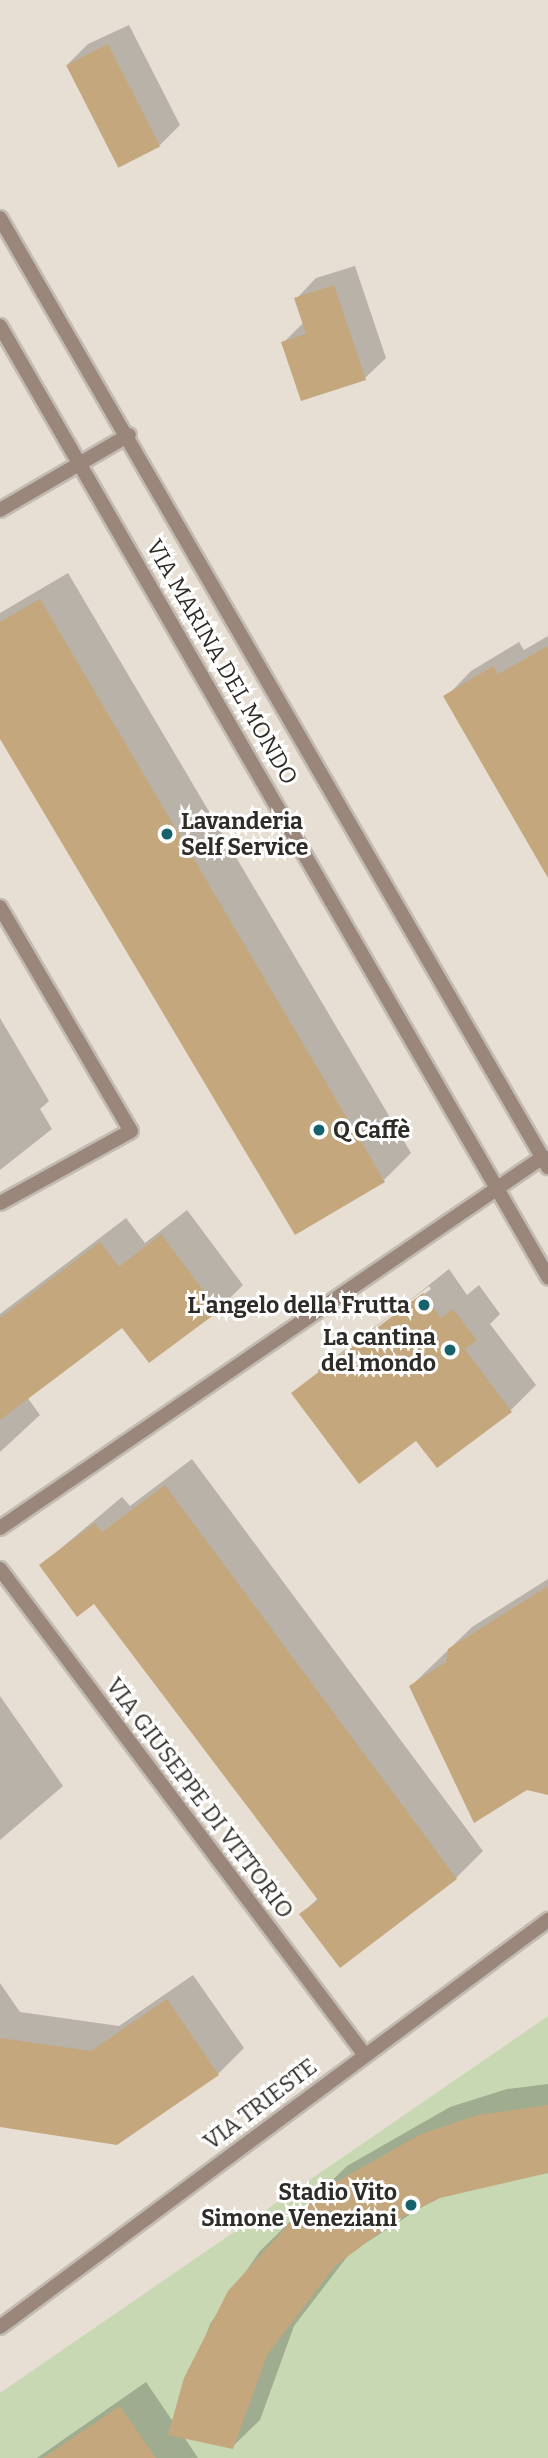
<!DOCTYPE html>
<html>
<head>
<meta charset="utf-8">
<style>
  body { margin:0 }
  #map { position:relative; width:548px; height:2458px; overflow:hidden; background:#e7dfd4; font-family:Bitter,serif }
  div>[style] { position:absolute }
  .green>* { inset:0; background:#c7d8b3 }
  .shadow>* { inset:0; background:#0003 }
  .building>* { inset:0; background:#c5a77e; transform-origin:0 0 }
  .roads { filter:drop-shadow(2px 0 #c2bbb2) drop-shadow(-2px 0 #c2bbb2) drop-shadow(0 2px #c2bbb2) drop-shadow(0 -2px #c2bbb2) }
  .street>* { height:14px; margin:-7px; padding:0 7px; transform-origin:7px; border-radius:7px; background:#9a867b }
  .dots>* { width:19px; height:19px; translate:-50% -50%; box-sizing:border-box; border:4px solid #fff; border-radius:50% }
  span { translate:-50% -50%; white-space:nowrap; text-align:center; line-height:1.15; -webkit-text-stroke:6px #fff; paint-order:stroke }
  .street-label { font-size:23px; color:#2f2c28 }
  .poi-label { font-size:23px; color:#2f2c28; font-weight:700 }
  .left { translate:0 -50%; text-align:left }
  .right { translate:-100% -50%; text-align:right }
</style>
</head>
<body>
<div id="map">
  <div class="green">
    <i style="clip-path:polygon(548px 2016px,548px 2458px,0 2458px,0 2393px)"></i>
  </div>
  <div class="shadow">
    <i style="clip-path:polygon(129px 25px,180px 125px,160px 145px,68px 64px,88px 44px)"></i>
    <i style="clip-path:polygon(355px 266px,386px 358px,365px 378px,283px 343px,304px 322px,296px 299px,316px 278px)"></i>
    <i style="clip-path:polygon(68px 573px,411px 1153px,384px 1180px,0 735px,0 613px)"></i>
    <i style="clip-path:polygon(548px 636px,548px 836px,446px 697px,471px 671px,519px 642px,524px 650px)"></i>
    <i style="clip-path:polygon(0 1018px,49px 1101px,40px 1109px,52px 1129px,0 1170px)"></i>
    <i style="clip-path:polygon(187px 1210px,243px 1285px,218px 1310px,123px 1325px,27px 1397px,40px 1415px,0 1452px,0 1314px,126px 1218px,145px 1243px)"></i>
    <i style="clip-path:polygon(evenodd,449px 1269px,467px 1295px,479px 1285px,500px 1314px,490px 1324px,536px 1385px,511px 1410px,437px 1466px,417px 1439px,293px 1393px,449px 1269px,429px 1286px,431px 1289px,318px 1374px,318px 1370px,429px 1286px)"></i>
    <i style="clip-path:polygon(192px 1459px,483px 1851px,456px 1878px,302px 1914px,318px 1898px,94px 1602px,41px 1565px,122px 1497px,130px 1506px)"></i>
    <i style="clip-path:polygon(548px 1579px,548px 1793px,411px 1686px,472px 1627px)"></i>
    <i style="clip-path:polygon(0 1696px,63px 1786px,0 1840px)"></i>
    <i style="clip-path:polygon(193px 1975px,244px 2048px,218px 2074px,0 2125px,0 1983px,20px 2012px,119px 2026px)"></i>
    <i style="clip-path:polygon(548px 2084px,548px 2171px,439px 2196px,350px 2253px,294px 2326px,260px 2420px,232px 2447px,184px 2437px,198px 2458px,37px 2458px,146px 2382px,174px 2423px,210px 2324px,260px 2251px,347px 2166px,450px 2107px,507px 2089px)"></i>
  </div>
  <div class="building">
    <i style="left:108px;top:44px;width:115px;height:47px;rotate:63deg"></i>
    <i style="clip-path:polygon(334px 285px,366px 380px,301px 401px,281px 342px,306px 334px,294px 298px)"></i>
    <i style="clip-path:polygon(40px 599px,385px 1182px,295px 1235px,0 739px,0 622px)"></i>
    <i style="clip-path:polygon(548px 646px,548px 878px,443px 696px,493px 666px,498px 674px)"></i>
    <i style="clip-path:polygon(161px 1234px,219px 1311px,149px 1363px,122px 1328px,0 1420px,0 1318px,100px 1242px,119px 1267px)"></i>
    <i style="clip-path:polygon(423px 1293px,441px 1318px,453px 1309px,477px 1340px,465px 1349px,512px 1412px,437px 1468px,416px 1441px,359px 1484px,291px 1393px)"></i>
    <i style="clip-path:polygon(165px 1485px,457px 1879px,340px 1968px,299px 1914px,318px 1900px,94px 1604px,77px 1617px,39px 1565px,95px 1523px,102px 1532px)"></i>
    <i style="clip-path:polygon(548px 1586px,548px 1795px,527px 1790px,474px 1823px,409px 1686px,446px 1662px,448px 1649px)"></i>
    <i style="clip-path:polygon(167px 1999px,219px 2075px,117px 2145px,0 2127px,0 2038px,91px 2051px)"></i>
    <i style="clip-path:polygon(548px 2105px,548px 2173px,440px 2198px,395px 2221px,335px 2266px,267px 2355px,233px 2449px,168px 2435px,184px 2378px,228px 2291px,317px 2193px,421px 2134px,478px 2115px)"></i>
    <i style="clip-path:polygon(120px 2406px,156px 2458px,43px 2458px)"></i>
  </div>
  <div class="roads">
    <div class="street">
      <i style="left:0;top:218px;width:1096px;rotate:60deg"></i>
      <i style="left:0;top:326px;width:1098px;rotate:60.05deg"></i>
      <i style="left:0;top:510px;width:149px;rotate:-30.2deg"></i>
      <i style="left:0;top:907px;width:259px;rotate:59.7deg"></i>
      <i style="left:131px;top:1131px;width:149px;rotate:151.2deg"></i>
      <i style="left:0;top:1528px;width:658px;rotate:-34.34deg"></i>
      <i style="left:0;top:1569px;width:606px;rotate:53.11deg"></i>
      <i style="left:0;top:2327px;width:683px;rotate:-36.6deg"></i>
    </div>
  </div>
  <div class="dots">
    <i style="left:167px;top:834px;background:#15626d"></i>
    <i style="left:319px;top:1130px;background:#15626d"></i>
    <i style="left:424px;top:1305px;background:#15626d"></i>
    <i style="left:450px;top:1350px;background:#15626d"></i>
    <i style="left:411px;top:2205px;background:#15626d"></i>
  </div>
  <div class="street-label">
    <span style="left:222px;top:662px;rotate:60deg">VIA MARINA DEL MONDO</span>
    <span style="left:200px;top:1798px;rotate:53deg">VIA GIUSEPPE DI VITTORIO</span>
    <span style="left:260px;top:2104px;rotate:-37deg">VIA TRIESTE</span>
  </div>
  <div class="poi-label">
    <span class="left" style="left:181px;top:834px">Lavanderia<br>Self Service</span>
    <span class="left" style="left:333px;top:1130px">Q Caffè</span>
    <span class="right" style="left:410px;top:1305px">L'angelo della Frutta</span>
    <span class="right" style="left:436px;top:1350px">La cantina<br>del mondo</span>
    <span class="right" style="left:397px;top:2205px">Stadio Vito<br>Simone Veneziani</span>
  </div>
</div>
</body>
</html>
